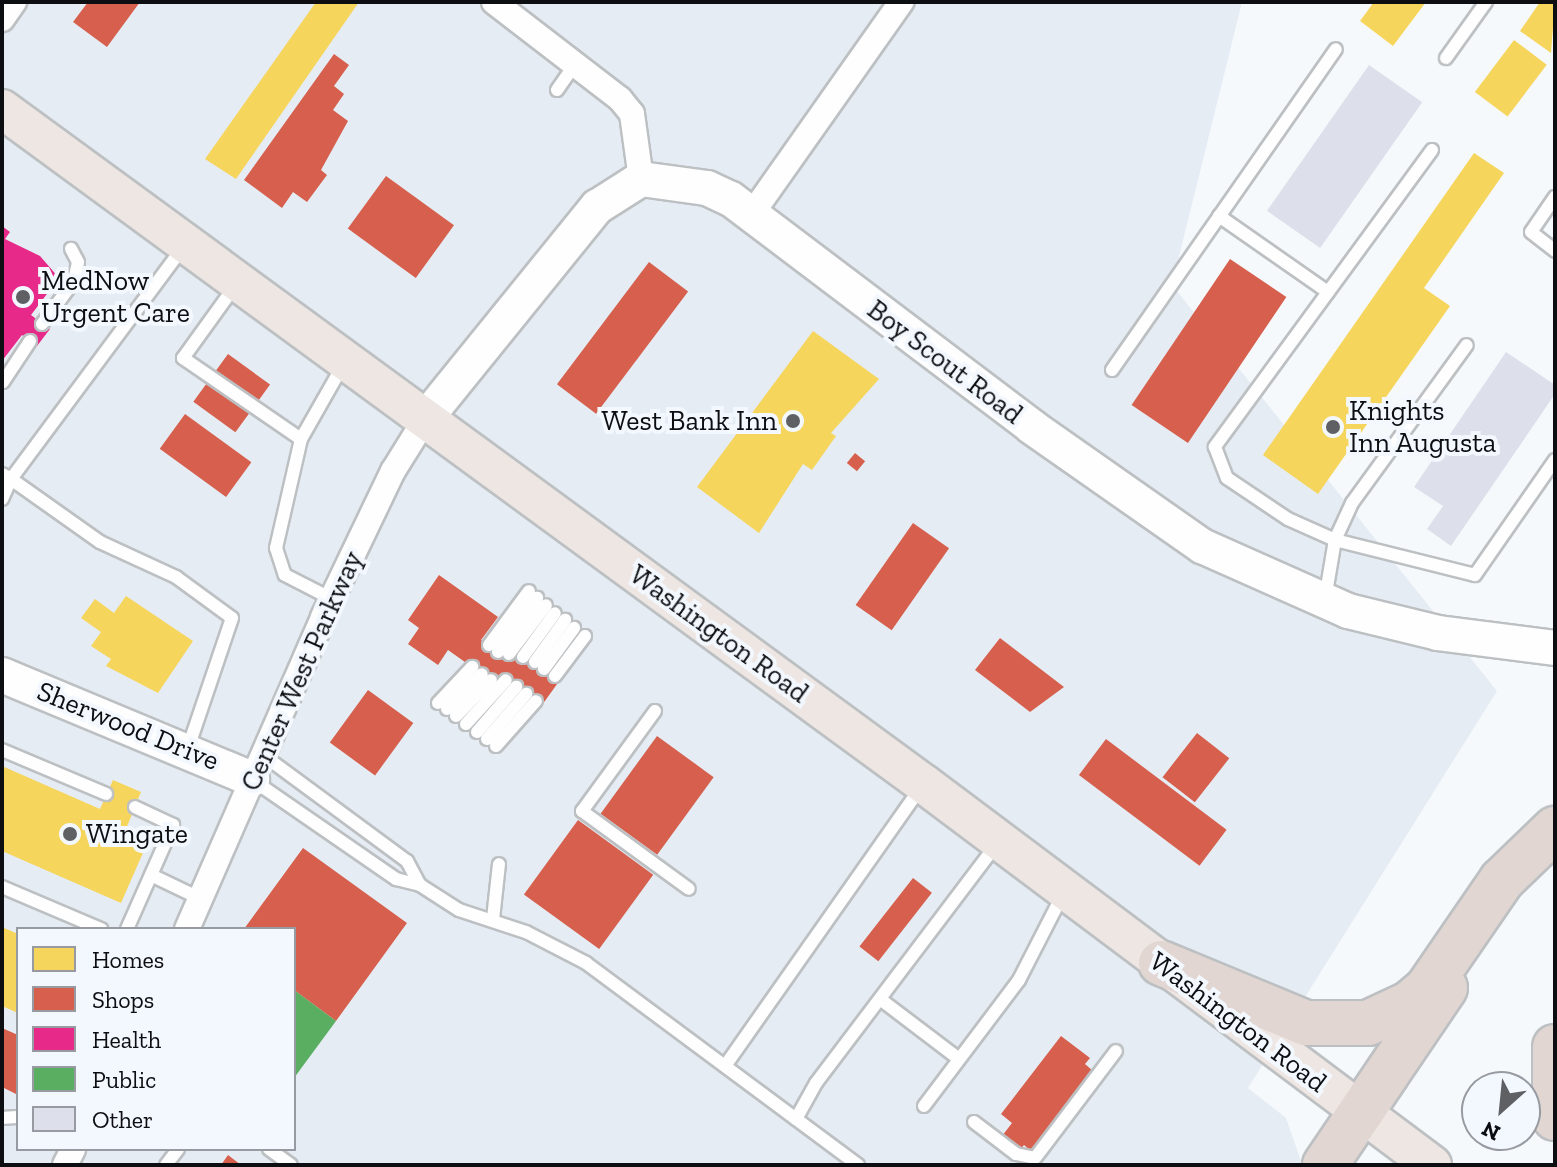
<!DOCTYPE html>
<html>
<head>
<meta charset="utf-8">
<style>
  body { margin:0 }
  #map { position:relative; width:1557px; height:1167px; overflow:hidden; background:#f6f9fc; font-family:"Zilla Slab",serif }
  div>[style] { position:absolute }
  .built>* { inset:0; background:#e5ecf3 }
  .homes>* { inset:0; background:#f6d55c; transform-origin:0 0 }
  .shops>* { inset:0; background:#d6604d; transform-origin:0 0 }
  .health>* { inset:0; background:#e7298a }
  .public>* { inset:0; background:#5aae61 }
  .building>* { inset:0; background:#dddfea; transform-origin:0 0 }
  .roads { filter:drop-shadow(2px 0 #bdc0c2) drop-shadow(-2px 0 #bdc0c2) drop-shadow(0 2px #bdc0c2) drop-shadow(0 -2px #bdc0c2) }
  .lane>* { height:12px; margin:-6px; padding:0 6px; transform-origin:6px; border-radius:6px; background:#fefeff }
  .street>* { height:24px; margin:-12px; padding:0 12px; transform-origin:12px; border-radius:12px; background:#fefeff }
  .secondary>* { height:34px; margin:-17px; padding:0 17px; transform-origin:17px; border-radius:17px; background:#fefeff }
  .primary>* { height:38px; margin:-19px; padding:0 19px; transform-origin:19px; border-radius:19px; background:#eee6e3 }
  .highway>* { height:44px; margin:-22px; padding:0 22px; transform-origin:22px; border-radius:22px; background:#e2d6d2 }
  .dots>* { width:22px; height:22px; translate:-50% -50%; box-sizing:border-box; border:4px solid #f3f8ff; border-radius:50% }
  span { translate:-50% -50%; white-space:nowrap; text-align:center; line-height:1.15; -webkit-text-stroke:8px #f3f8ff; paint-order:stroke }
  .poi-label { font-size:28px; color:#0c0e11 }
  .left { translate:0 -50%; text-align:left }
  .right { translate:-100% -50%; text-align:right }
  .street-label { font-size:28px; color:#0c0e11 }
  .frame { position:absolute; inset:0; border:4px solid #0c0e11; pointer-events:none }
  .legend { position:absolute; left:16px; top:927px; width:280px; height:224px; box-sizing:border-box; background:#f3f8ff; border:2px solid #979aa0; margin:0; padding:10px 14px; list-style:none; font-size:24px; color:#0c0e11 }
  .legend li { display:flex; align-items:center; gap:16px; height:40px }
  .legend b { width:40px; border:2px solid #979aa0 }
  .north { position:absolute; left:1461px; top:1071px; width:80px; height:80px; box-sizing:border-box; background:#f3f8ff; border:2px solid #979aa0; border-radius:50%; rotate:207deg; font-size:22px; font-weight:700; line-height:32px; text-align:center; color:#0c0e11 }
  .north::after { content:''; display:block; margin:auto; width:28px; height:36px; background:#5e6063; clip-path:polygon(50% 0,100% 100%,50% 72%,0 100%) }
</style>
</head>
<body>
<div id="map">
  <div class="built">
    <i style="clip-path:polygon(evenodd,2px 2px,1242px 2px,1172px 285px,1497px 691px,1248px 1088px,1286px 1118px,1302px 1164px,2px 1165px,2px 2px,18px 929px,294px 929px,294px 1149px,18px 1149px,18px 929px)"></i>
  </div>
  <div class="homes">
    <i style="clip-path:polygon(316px 2px,359px 2px,236px 179px,205px 159px)"></i>
    <i style="clip-path:polygon(1374px 2px,1426px 2px,1393px 46px,1360px 21px)"></i>
    <i style="clip-path:polygon(1540px 2px,1555px 2px,1551px 53px,1520px 31px)"></i>
    <i style="left:1514px;top:40px;width:41px;height:65px;rotate:37deg"></i>
    <i style="clip-path:polygon(1474px 153px,1504px 173px,1424px 288px,1450px 306px,1318px 494px,1263px 455px)"></i>
    <i style="clip-path:polygon(813px 331px,879px 379px,831px 433px,836px 436px,812px 470px,803px 464px,759px 533px,697px 487px)"></i>
    <i style="clip-path:polygon(126px 596px,193px 641px,158px 693px,106px 666px,111px 659px,91px 646px,101px 632px,81px 618px,95px 599px,114px 613px)"></i>
    <i style="clip-path:polygon(2px 766px,100px 809px,113px 780px,141px 792px,126px 829px,149px 839px,121px 903px,2px 851px)"></i>
    <i style="clip-path:polygon(2px 927px,18px 934px,18px 1013px,2px 1006px)"></i>
  </div>
  <div class="shops">
    <i style="clip-path:polygon(88px 2px,140px 2px,107px 47px,73px 22px)"></i>
    <i style="clip-path:polygon(334px 54px,349px 65px,334px 86px,344px 94px,333px 110px,348px 121px,321px 170px,327px 175px,307px 202px,293px 192px,282px 208px,244px 180px)"></i>
    <i style="left:386px;top:176px;width:84px;height:65px;rotate:36deg"></i>
    <i style="left:1230px;top:259px;width:68px;height:176px;rotate:34deg"></i>
    <i style="left:649px;top:262px;width:49px;height:153px;rotate:37deg"></i>
    <i style="left:228px;top:354px;width:52px;height:59px;rotate:36deg"></i>
    <i style="left:185px;top:414px;width:82px;height:43px;rotate:36deg"></i>
    <i style="left:855px;top:453px;width:13px;height:13px;rotate:39deg"></i>
    <i style="left:913px;top:523px;width:44px;height:100px;rotate:35deg"></i>
    <i style="clip-path:polygon(439px 575px,498px 617px,481px 640px,499px 652px,528px 657px,560px 680px,542px 705px,501px 677px,496px 684px,448px 650px,438px 665px,408px 644px,419px 628px,408px 620px)"></i>
    <i style="clip-path:polygon(1000px 638px,1064px 687px,1030px 712px,975px 670px)"></i>
    <i style="left:368px;top:690px;width:56px;height:65px;rotate:36deg"></i>
    <i style="left:1197px;top:733px;width:41px;height:56px;rotate:38deg"></i>
    <i style="left:657px;top:736px;width:70px;height:96px;rotate:36deg"></i>
    <i style="left:1106px;top:739px;width:151px;height:45px;rotate:37deg"></i>
    <i style="left:578px;top:820px;width:93px;height:92px;rotate:36deg"></i>
    <i style="clip-path:polygon(303px 848px,407px 923px,336px 1021px,294px 990px,294px 929px,244px 929px)"></i>
    <i style="left:913px;top:878px;width:24px;height:87px;rotate:38deg"></i>
    <i style="clip-path:polygon(2px 1028px,18px 1035px,18px 1095px,2px 1087px)"></i>
    <i style="clip-path:polygon(1061px 1036px,1090px 1058px,1085px 1064px,1093px 1071px,1032px 1152px,1024px 1145px,1020px 1150px,1002px 1136px,1012px 1123px,1001px 1114px)"></i>
    <i style="clip-path:polygon(228px 1155px,241px 1165px,221px 1165px)"></i>
  </div>
  <div class="health">
    <i style="clip-path:polygon(2px 226px,10px 232px,5px 239px,40px 256px,59px 278px,31px 315px,50px 329px,37px 346px,22px 335px,2px 361px)"></i>
  </div>
  <div class="public">
    <i style="clip-path:polygon(294px 990px,336px 1021px,294px 1078px)"></i>
  </div>
  <div class="building">
    <i style="left:1369px;top:65px;width:65px;height:178px;rotate:35deg"></i>
    <i style="clip-path:polygon(1506px 352px,1555px 385px,1555px 394px,1451px 546px,1427px 529px,1443px 506px,1414px 487px)"></i>
  </div>
  <div class="roads">
    <div class="lane">
      <i style="left:1446px;top:58px;width:69px;rotate:-54.5deg"></i>
      <i style="left:557px;top:90px;width:32px;rotate:-55deg"></i>
      <i style="left:1432px;top:150px;width:368px;rotate:126.2deg"></i>
      <i style="left:1215px;top:447px;width:33px;rotate:69deg"></i>
      <i style="left:1227px;top:478px;width:73px;rotate:33.9deg"></i>
      <i style="left:1288px;top:519px;width:51px;rotate:24.1deg"></i>
      <i style="left:1335px;top:540px;width:41px;rotate:-65.3deg"></i>
      <i style="left:1352px;top:503px;width:195px;rotate:-54deg"></i>
      <i style="left:1555px;top:197px;width:42px;rotate:124.4deg"></i>
      <i style="left:1531px;top:232px;width:31px;rotate:38deg"></i>
      <i style="left:1219px;top:216px;width:133px;rotate:34.9deg"></i>
      <i style="left:235px;top:286px;width:89px;rotate:125.8deg"></i>
      <i style="left:183px;top:358px;width:143px;rotate:34.5deg"></i>
      <i style="left:301px;top:439px;width:112px;rotate:102.9deg"></i>
      <i style="left:276px;top:548px;width:28px;rotate:72deg"></i>
      <i style="left:285px;top:575px;width:53px;rotate:27.1deg"></i>
      <i style="left:42px;top:324px;width:54px;rotate:-53.3deg"></i>
      <i style="left:74px;top:281px;width:19px;rotate:-78deg"></i>
      <i style="left:78px;top:262px;width:15px;rotate:-118deg"></i>
      <i style="left:1112px;top:370px;width:391px;rotate:-55.1deg"></i>
      <i style="left:3px;top:382px;width:49px;rotate:-56.6deg"></i>
      <i style="left:301px;top:439px;width:85px;rotate:-60.4deg"></i>
      <i style="left:2px;top:474px;width:10px;rotate:29deg"></i>
      <i style="left:11px;top:479px;width:290px;rotate:-53.4deg"></i>
      <i style="left:2px;top:499px;width:22px;rotate:-66deg"></i>
      <i style="left:11px;top:479px;width:109px;rotate:35.3deg"></i>
      <i style="left:100px;top:542px;width:84px;rotate:24.7deg"></i>
      <i style="left:176px;top:577px;width:69px;rotate:36.2deg"></i>
      <i style="left:232px;top:618px;width:137px;rotate:108.7deg"></i>
      <i style="left:1325px;top:599px;width:60px;rotate:-80.4deg"></i>
      <i style="left:1335px;top:540px;width:144px;rotate:14deg"></i>
      <i style="left:1475px;top:575px;width:140px;rotate:-55.2deg"></i>
      <i style="left:489px;top:645px;width:67px;rotate:-53.5deg"></i>
      <i style="left:498px;top:652px;width:67px;rotate:-54.2deg"></i>
      <i style="left:509px;top:654px;width:61px;rotate:-52.9deg"></i>
      <i style="left:523px;top:657px;width:54px;rotate:-54deg"></i>
      <i style="left:535px;top:662px;width:52px;rotate:-54.5deg"></i>
      <i style="left:544px;top:669px;width:51px;rotate:-53.8deg"></i>
      <i style="left:555px;top:676px;width:50px;rotate:-53.1deg"></i>
      <i style="left:438px;top:703px;width:50px;rotate:-46.6deg"></i>
      <i style="left:447px;top:709px;width:49px;rotate:-45deg"></i>
      <i style="left:655px;top:711px;width:124px;rotate:126.1deg"></i>
      <i style="left:582px;top:811px;width:132px;rotate:36.1deg"></i>
      <i style="left:456px;top:716px;width:50px;rotate:-45.8deg"></i>
      <i style="left:466px;top:724px;width:59px;rotate:-47.7deg"></i>
      <i style="left:477px;top:732px;width:60px;rotate:-49.1deg"></i>
      <i style="left:487px;top:739px;width:60px;rotate:-49.1deg"></i>
      <i style="left:496px;top:746px;width:60px;rotate:-48.4deg"></i>
      <i style="left:2px;top:750px;width:113px;rotate:22.9deg"></i>
      <i style="left:263px;top:755px;width:179px;rotate:36.4deg"></i>
      <i style="left:407px;top:861px;width:27px;rotate:62deg"></i>
      <i style="left:254px;top:781px;width:173px;rotate:34.6deg"></i>
      <i style="left:396px;top:879px;width:25px;rotate:14deg"></i>
      <i style="left:420px;top:885px;width:46px;rotate:32.7deg"></i>
      <i style="left:459px;top:910px;width:71px;rotate:18.2deg"></i>
      <i style="left:526px;top:932px;width:68px;rotate:27.3deg"></i>
      <i style="left:586px;top:963px;width:339px;rotate:36.6deg"></i>
      <i style="left:151px;top:875px;width:55px;rotate:25.6deg"></i>
      <i style="left:2px;top:887px;width:108px;rotate:23deg"></i>
      <i style="left:493px;top:919px;width:55px;rotate:-83.8deg"></i>
      <i style="left:127px;top:929px;width:114px;rotate:-66.1deg"></i>
      <i style="left:173px;top:825px;width:42px;rotate:-154.7deg"></i>
      <i style="left:880px;top:999px;width:99px;rotate:37.2deg"></i>
      <i style="left:725px;top:1066px;width:342px;rotate:-54.9deg"></i>
      <i style="left:924px;top:1106px;width:158px;rotate:-53deg"></i>
      <i style="left:1019px;top:980px;width:97px;rotate:-62.9deg"></i>
      <i style="left:2px;top:1118px;width:16px;rotate:-4deg"></i>
      <i style="left:796px;top:1119px;width:41px;rotate:-60.9deg"></i>
      <i style="left:816px;top:1083px;width:298px;rotate:-52.9deg"></i>
      <i style="left:974px;top:1122px;width:53px;rotate:37.3deg"></i>
      <i style="left:1016px;top:1154px;width:19px;rotate:12deg"></i>
      <i style="left:1035px;top:1158px;width:134px;rotate:-52.9deg"></i>
      <i style="left:269px;top:1149px;width:27px;rotate:36deg"></i>
      <i style="left:166px;top:1165px;width:20px;rotate:-53deg"></i>
    </div>
    <div class="street">
      <i style="left:494px;top:2px;width:159px;rotate:37.6deg"></i>
      <i style="left:620px;top:99px;width:19px;rotate:51deg"></i>
      <i style="left:632px;top:114px;width:66px;rotate:82.1deg"></i>
      <i style="left:2px;top:19px;width:21px;rotate:-55deg"></i>
      <i style="left:751px;top:215px;width:261px;rotate:-54.8deg"></i>
      <i style="left:187px;top:929px;width:340px;rotate:-66.4deg"></i>
      <i style="left:323px;top:617px;width:162px;rotate:-64.4deg"></i>
      <i style="left:393px;top:471px;width:62px;rotate:-58.1deg"></i>
      <i style="left:65px;top:1165px;width:18px;rotate:-63deg"></i>
    </div>
    <div class="secondary">
      <i style="left:426px;top:418px;width:272px;rotate:-51deg"></i>
      <i style="left:597px;top:207px;width:52px;rotate:-32.5deg"></i>
      <i style="left:641px;top:179px;width:67px;rotate:7.8deg"></i>
      <i style="left:707px;top:188px;width:26px;rotate:25deg"></i>
      <i style="left:731px;top:199px;width:378px;rotate:37.1deg"></i>
      <i style="left:1032px;top:427px;width:208px;rotate:35deg"></i>
      <i style="left:1202px;top:546px;width:160px;rotate:24deg"></i>
      <i style="left:1348px;top:611px;width:93px;rotate:13.7deg"></i>
      <i style="left:1438px;top:633px;width:118px;rotate:7.3deg"></i>
      <i style="left:2px;top:675px;width:271px;rotate:22.6deg"></i>
    </div>
    <div class="primary">
      <i style="left:2px;top:109px;width:1143px;rotate:36.21deg"></i>
      <i style="left:924px;top:784px;width:635px;rotate:36.87deg"></i>
    </div>
    <div class="highway">
      <i style="left:1161px;top:963px;width:157px;rotate:22.5deg"></i>
      <i style="left:1306px;top:1023px;width:62px"></i>
      <i style="left:1368px;top:1023px;width:45px;rotate:-24.9deg"></i>
      <i style="left:1409px;top:1004px;width:23px;rotate:-40deg"></i>
      <i style="left:1427px;top:989px;width:132px;rotate:-55.5deg"></i>
      <i style="left:1502px;top:880px;width:74px;rotate:-43.9deg"></i>
      <i style="left:1555px;top:1047px;width:71px;rotate:90deg"></i>
      <i style="left:1325px;top:1165px;width:214px;rotate:-55.9deg"></i>
    </div>
  </div>
  <div class="dots">
    <i style="left:23px;top:297px;background:#5e6063"></i>
    <i style="left:793px;top:421px;background:#5e6063"></i>
    <i style="left:1333px;top:427px;background:#5e6063"></i>
    <i style="left:70px;top:834px;background:#5e6063"></i>
  </div>
  <div class="poi-label">
    <span class="left" style="left:41px;top:297px">MedNow<br>Urgent Care</span>
    <span class="left" style="left:1349px;top:427px">Knights<br>Inn Augusta</span>
    <span class="right" style="left:777px;top:421px">West Bank Inn</span>
    <span class="left" style="left:86px;top:834px">Wingate</span>
  </div>
  <div class="street-label">
    <span style="left:945px;top:362px;rotate:37deg">Boy Scout Road</span>
    <span style="left:719px;top:634px;rotate:36deg">Washington Road</span>
    <span style="left:302px;top:671px;rotate:-66deg">Center West Parkway</span>
    <span style="left:128px;top:726px;rotate:22deg">Sherwood Drive</span>
    <span style="left:1238px;top:1022px;rotate:37deg">Washington Road</span>
  </div>
  <div class="frame"></div>
  <ul class="legend">
  <li><b style="height:22px;background:#f6d55c"></b>Homes</li>
  <li><b style="height:22px;background:#d6604d"></b>Shops</li>
  <li><b style="height:22px;background:#e7298a"></b>Health</li>
  <li><b style="height:22px;background:#5aae61"></b>Public</li>
  <li><b style="height:22px;background:#dddfea"></b>Other</li>
  </ul>
  <div class="north">N</div>
</div>
</body>
</html>
